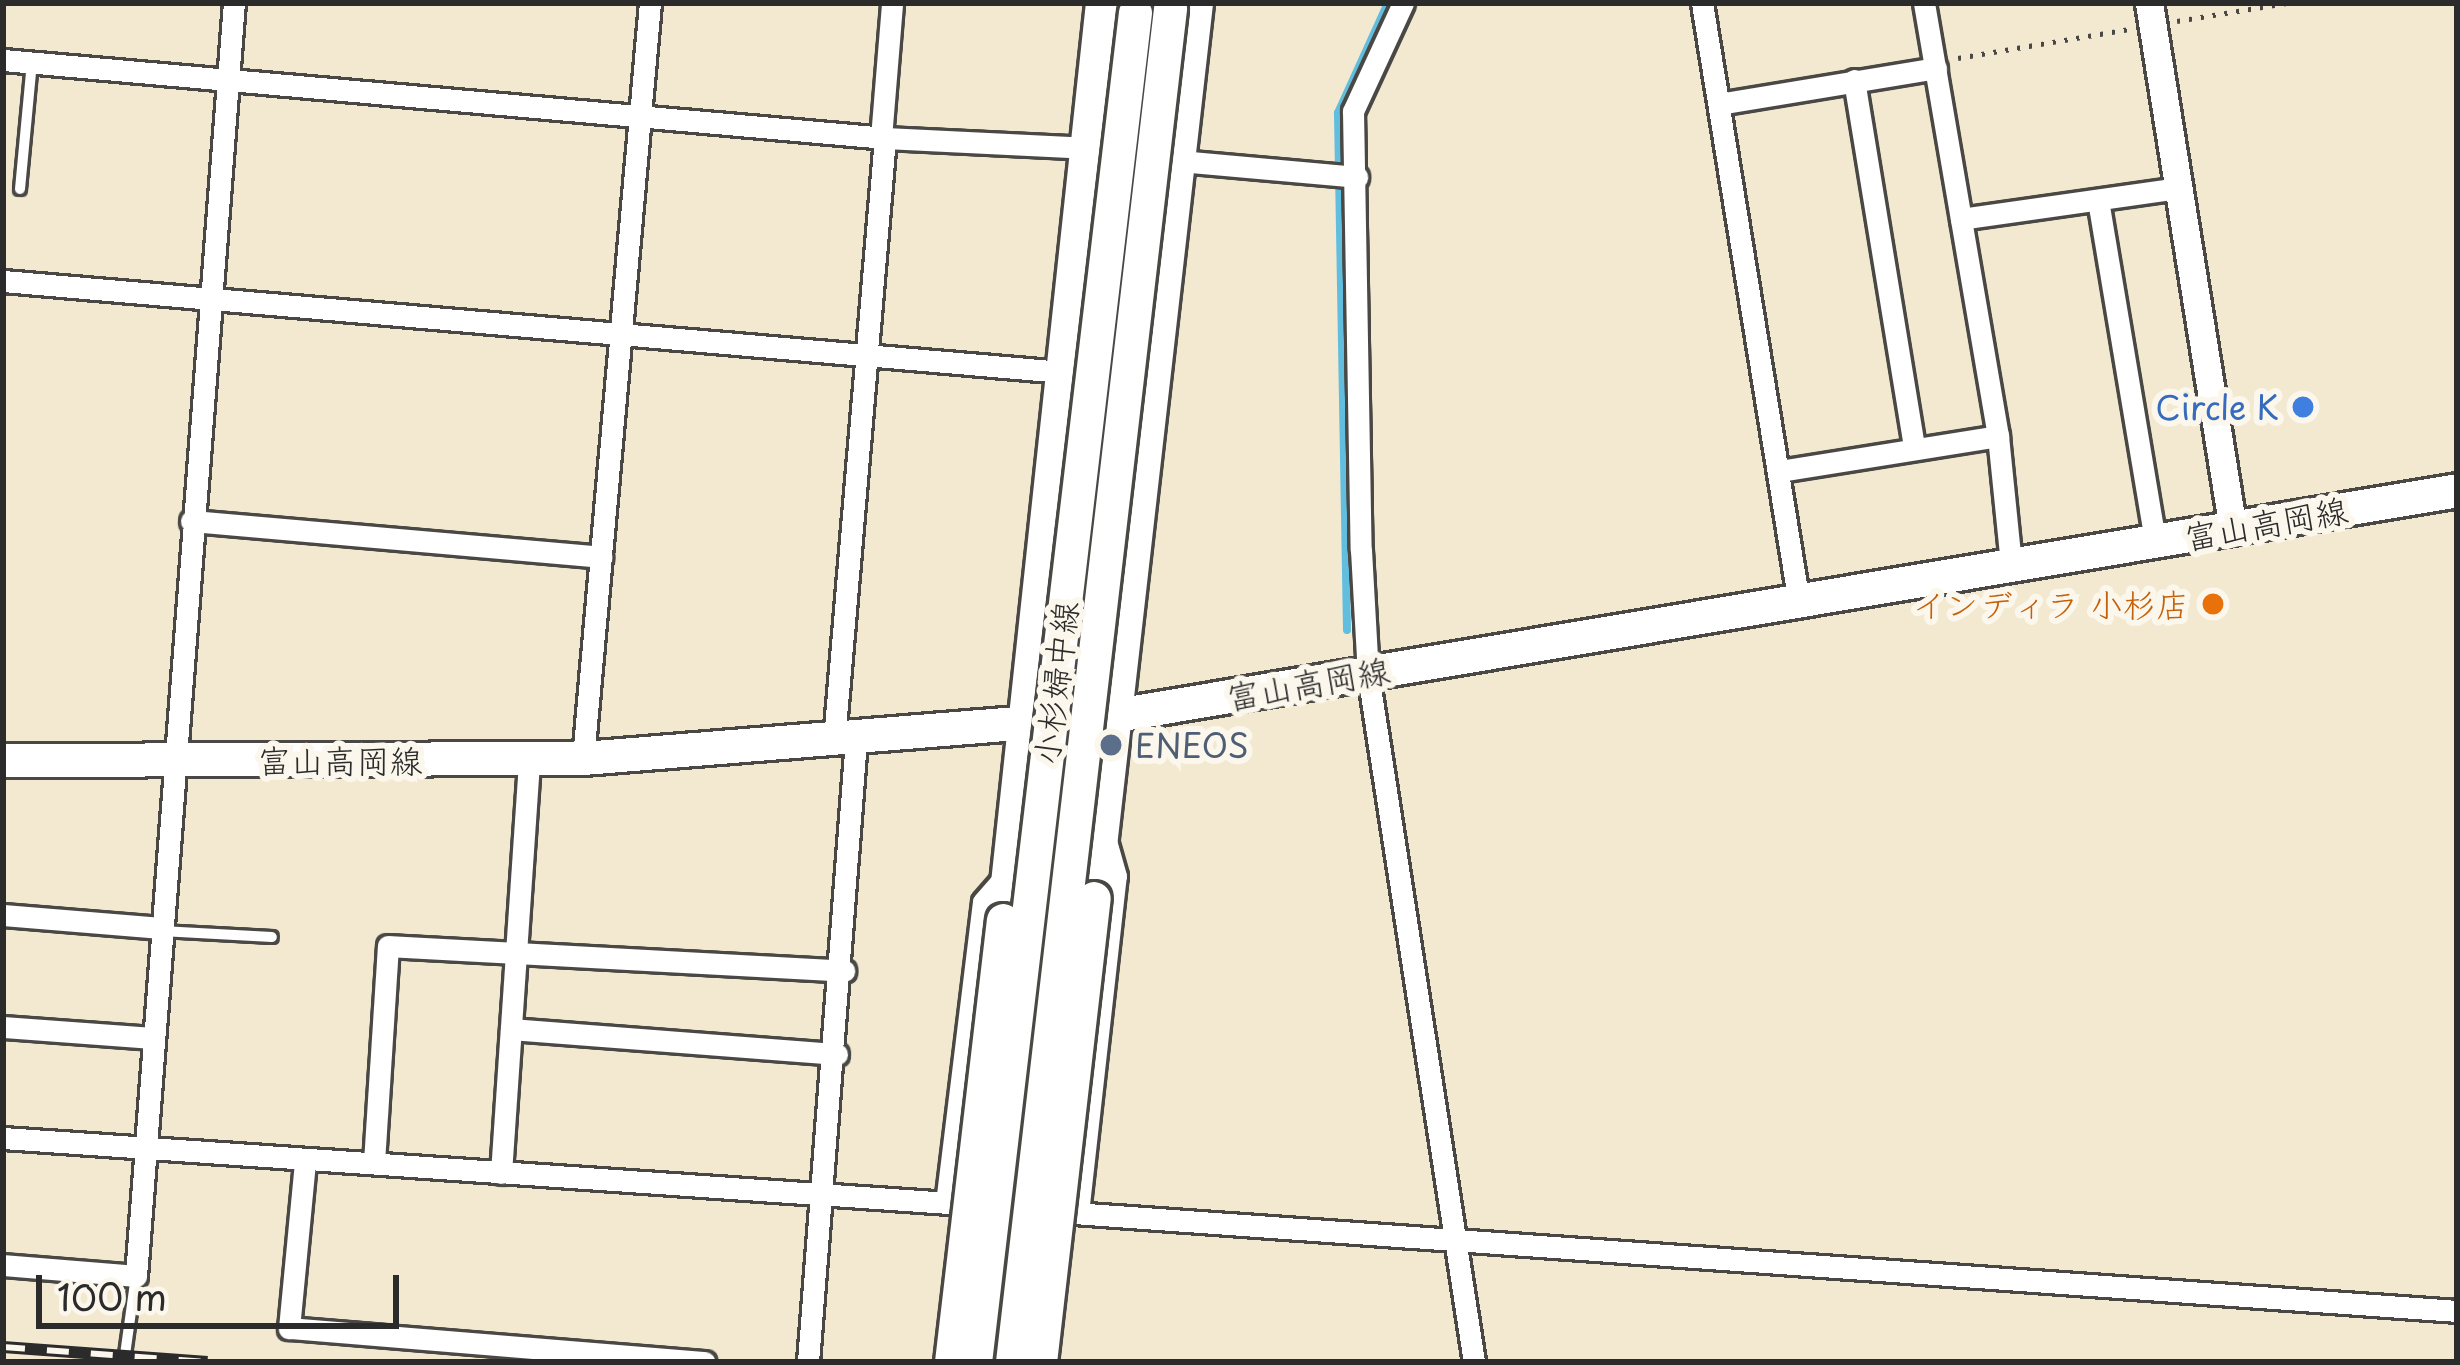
<!DOCTYPE html>
<html>
<head>
<meta charset="utf-8">
<style>
  body { margin:0 }
  #map { position:relative; width:2460px; height:1365px; overflow:hidden; background:#f2e9d0; font-family:"Playpen Sans","Klee One",sans-serif }
  div>[style] { position:absolute }
  .stream>* { height:8px; margin:-4px; padding:0 4px; transform-origin:4px; border-radius:4px; background:#61bedf }
  .path>* { height:4.5px; margin-top:-2.25px; transform-origin:0; background:repeating-linear-gradient(90deg,#494844 0 3px,transparent 0 12px) }
  .roads { filter:drop-shadow(3px 0 #494844) drop-shadow(-3px 0 #494844) drop-shadow(0 3px #494844) drop-shadow(0 -3px #494844) }
  .service>* { height:10px; margin:-5px; padding:0 5px; transform-origin:5px; border-radius:5px; background:#fff }
  .minor>* { height:21px; margin:-10.5px; padding:0 10.5px; transform-origin:10.5px; border-radius:10.5px; background:#fff }
  .tertiary>* { height:27px; margin:-13.5px; padding:0 13.5px; transform-origin:13.5px; border-radius:13.5px; background:#fff }
  .primary>* { height:33px; margin:-16.5px; padding:0 16.5px; transform-origin:16.5px; border-radius:16.5px; background:#fff }
  .rail>* { height:12px; margin-top:-6px; transform-origin:0; background:repeating-linear-gradient(90deg,#fbf7ec 0 22px,#2b2b2b 0 44px); box-sizing:border-box; border-block:3px solid #2b2b2b }
  .bridges { filter:drop-shadow(3px 0 #494844) drop-shadow(-3px 0 #494844) drop-shadow(0 3px #494844) drop-shadow(0 -3px #494844) }
  .primary-bridge>* { height:33px; margin:-16.5px; padding:0 16.5px; transform-origin:16.5px; border-radius:16.5px; background:#fff }
  .dots>* { width:33px; height:33px; translate:-50% -50%; box-sizing:border-box; border:6px solid #fbf7ec; border-radius:50% }
  span { translate:-50% -50%; white-space:nowrap; text-align:center; line-height:1.15; -webkit-text-stroke:12px #fbf7ec; paint-order:stroke }
  .shop-label { font-size:33px; color:#366cbe }
  .right { translate:-100% -50%; text-align:right }
  .street-label { font-size:33px; color:#2b2b2b }
  .food-label { font-size:33px; color:#c56008 }
  .service-label { font-size:33px; color:#4e5e75 }
  .left { translate:0 -50%; text-align:left }
  .frame { position:absolute; inset:0; border:6px solid #2b2b2b; pointer-events:none }
  .scale { position:absolute; left:36px; top:1275px; width:363px; height:54px; box-sizing:border-box; border:6px solid #2b2b2b; border-top:0; padding-left:15px; font-size:36px; line-height:42px; white-space:nowrap; color:#2b2b2b; -webkit-text-stroke:9px #fbf7ec; paint-order:stroke }
</style>
</head>
<body>
<div id="map">
  <div class="stream">
    <i style="left:1347px;top:630px;width:517px;rotate:-91deg"></i>
    <i style="left:1338px;top:113px;width:121px;rotate:-65.6deg"></i>
  </div>
  <div class="path">
    <i style="left:2177px;top:21px;width:111px;rotate:-9.3deg"></i>
    <i style="left:1958px;top:58px;width:174px;rotate:-9.6deg"></i>
  </div>
  <div class="roads">
    <div class="service">
      <i style="left:20px;top:189px;width:128px;rotate:-84.6deg"></i>
      <i style="left:161px;top:931px;width:111px;rotate:3.1deg"></i>
      <i style="left:124px;top:1362px;width:87px;rotate:-82.1deg"></i>
    </div>
    <div class="minor">
      <i style="left:1403px;top:3px;width:119px;rotate:114.8deg"></i>
      <i style="left:1353px;top:111px;width:439px;rotate:89deg"></i>
      <i style="left:1361px;top:550px;width:124px;rotate:86.8deg"></i>
      <i style="left:1368px;top:674px;width:696px;rotate:81.24deg"></i>
      <i style="left:1702px;top:3px;width:602px;rotate:80.82deg"></i>
      <i style="left:1924px;top:3px;width:439px;rotate:80.3deg"></i>
      <i style="left:1998px;top:436px;width:130px;rotate:84.2deg"></i>
      <i style="left:3px;top:60px;width:885px;rotate:5.05deg"></i>
      <i style="left:885px;top:138px;width:205px;rotate:2.8deg"></i>
      <i style="left:1854px;top:80px;width:373px;rotate:80.7deg"></i>
      <i style="left:1719px;top:104px;width:220px;rotate:-9.4deg"></i>
      <i style="left:881px;top:138px;width:135px;rotate:-85.3deg"></i>
      <i style="left:1179px;top:161px;width:179px;rotate:5.1deg"></i>
      <i style="left:2098px;top:200px;width:347px;rotate:80.5deg"></i>
      <i style="left:1961px;top:219px;width:219px;rotate:-8.1deg"></i>
      <i style="left:3px;top:281px;width:1064px;rotate:4.91deg"></i>
      <i style="left:1780px;top:471px;width:221px;rotate:-9.1deg"></i>
      <i style="left:191px;top:521px;width:412px;rotate:5deg"></i>
      <i style="left:834px;top:740px;width:604px;rotate:-85.16deg"></i>
      <i style="left:583px;top:758px;width:758px;rotate:-84.93deg"></i>
      <i style="left:3px;top:915px;width:159px;rotate:4.7deg"></i>
      <i style="left:3px;top:1027px;width:150px;rotate:4.2deg"></i>
      <i style="left:511px;top:1029px;width:327px;rotate:4.4deg"></i>
      <i style="left:3px;top:1138px;width:977px;rotate:3.93deg"></i>
      <i style="left:305px;top:1162px;width:167px;rotate:95.5deg"></i>
      <i style="left:289px;top:1328px;width:417px;rotate:4.7deg"></i>
      <i style="left:374px;top:1162px;width:216px;rotate:-86.3deg"></i>
      <i style="left:388px;top:946px;width:457px;rotate:3.1deg"></i>
      <i style="left:501px;top:1173px;width:415px;rotate:-86.1deg"></i>
      <i style="left:946px;top:1203px;width:303px;rotate:-83deg"></i>
      <i style="left:983px;top:902px;width:35px;rotate:-49deg"></i>
      <i style="left:1045px;top:1211px;width:1416px;rotate:4.05deg"></i>
      <i style="left:1078px;top:1213px;width:339px;rotate:-83.6deg"></i>
      <i style="left:1116px;top:876px;width:41px;rotate:-105.8deg"></i>
      <i style="left:3px;top:1265px;width:133px;rotate:4.7deg"></i>
      <i style="left:136px;top:1276px;width:1277px;rotate:-85.6deg"></i>
      <i style="left:808px;top:1362px;width:625px;rotate:-85.59deg"></i>
    </div>
    <div class="tertiary">
      <i style="left:2149px;top:3px;width:534px;rotate:80.94deg"></i>
    </div>
    <div class="primary">
      <i style="left:3px;top:760px;width:580px;rotate:-0.2deg"></i>
      <i style="left:583px;top:758px;width:535px;rotate:-4.61deg"></i>
      <i style="left:1116px;top:715px;width:1360px;rotate:-9.52deg"></i>
      <i style="left:1094px;top:898px;width:901px;rotate:-83.5deg"></i>
      <i style="left:1003px;top:920px;width:922px;rotate:-83.84deg"></i>
    </div>
  </div>
  <div class="rail">
    <i style="left:3px;top:1347px;width:205px;rotate:4.2deg"></i>
  </div>
  <div class="bridges">
    <div class="primary-bridge">
      <i style="left:951px;top:1362px;width:445px;rotate:-83.3deg"></i>
      <i style="left:975px;top:1362px;width:1359px;rotate:-83.24deg"></i>
      <i style="left:1012px;top:1362px;width:1363px;rotate:-83.34deg"></i>
      <i style="left:1040px;top:1362px;width:467px;rotate:-83.4deg"></i>
    </div>
  </div>
  <div class="dots">
    <i style="left:2303px;top:407px;background:#3f7fe0"></i>
    <i style="left:2213px;top:604px;background:#e8710a"></i>
    <i style="left:1111px;top:745px;background:#5c6f8a"></i>
  </div>
  <div class="shop-label">
    <span class="right" style="left:2279px;top:407px">Circle K</span>
  </div>
  <div class="street-label">
    <span style="left:2266px;top:523px;rotate:-10deg">富山高岡線</span>
    <span style="left:1055px;top:683px;rotate:-83deg">小杉婦中線</span>
    <span style="left:1308px;top:683px;rotate:-10deg">富山高岡線</span>
    <span style="left:340px;top:760px">富山高岡線</span>
  </div>
  <div class="food-label">
    <span class="right" style="left:2189px;top:604px">インディラ 小杉店</span>
  </div>
  <div class="service-label">
    <span class="left" style="left:1135px;top:745px">ENEOS</span>
  </div>
  <div class="frame"></div>
  <div class="scale">100 m</div>
</div>
</body>
</html>
